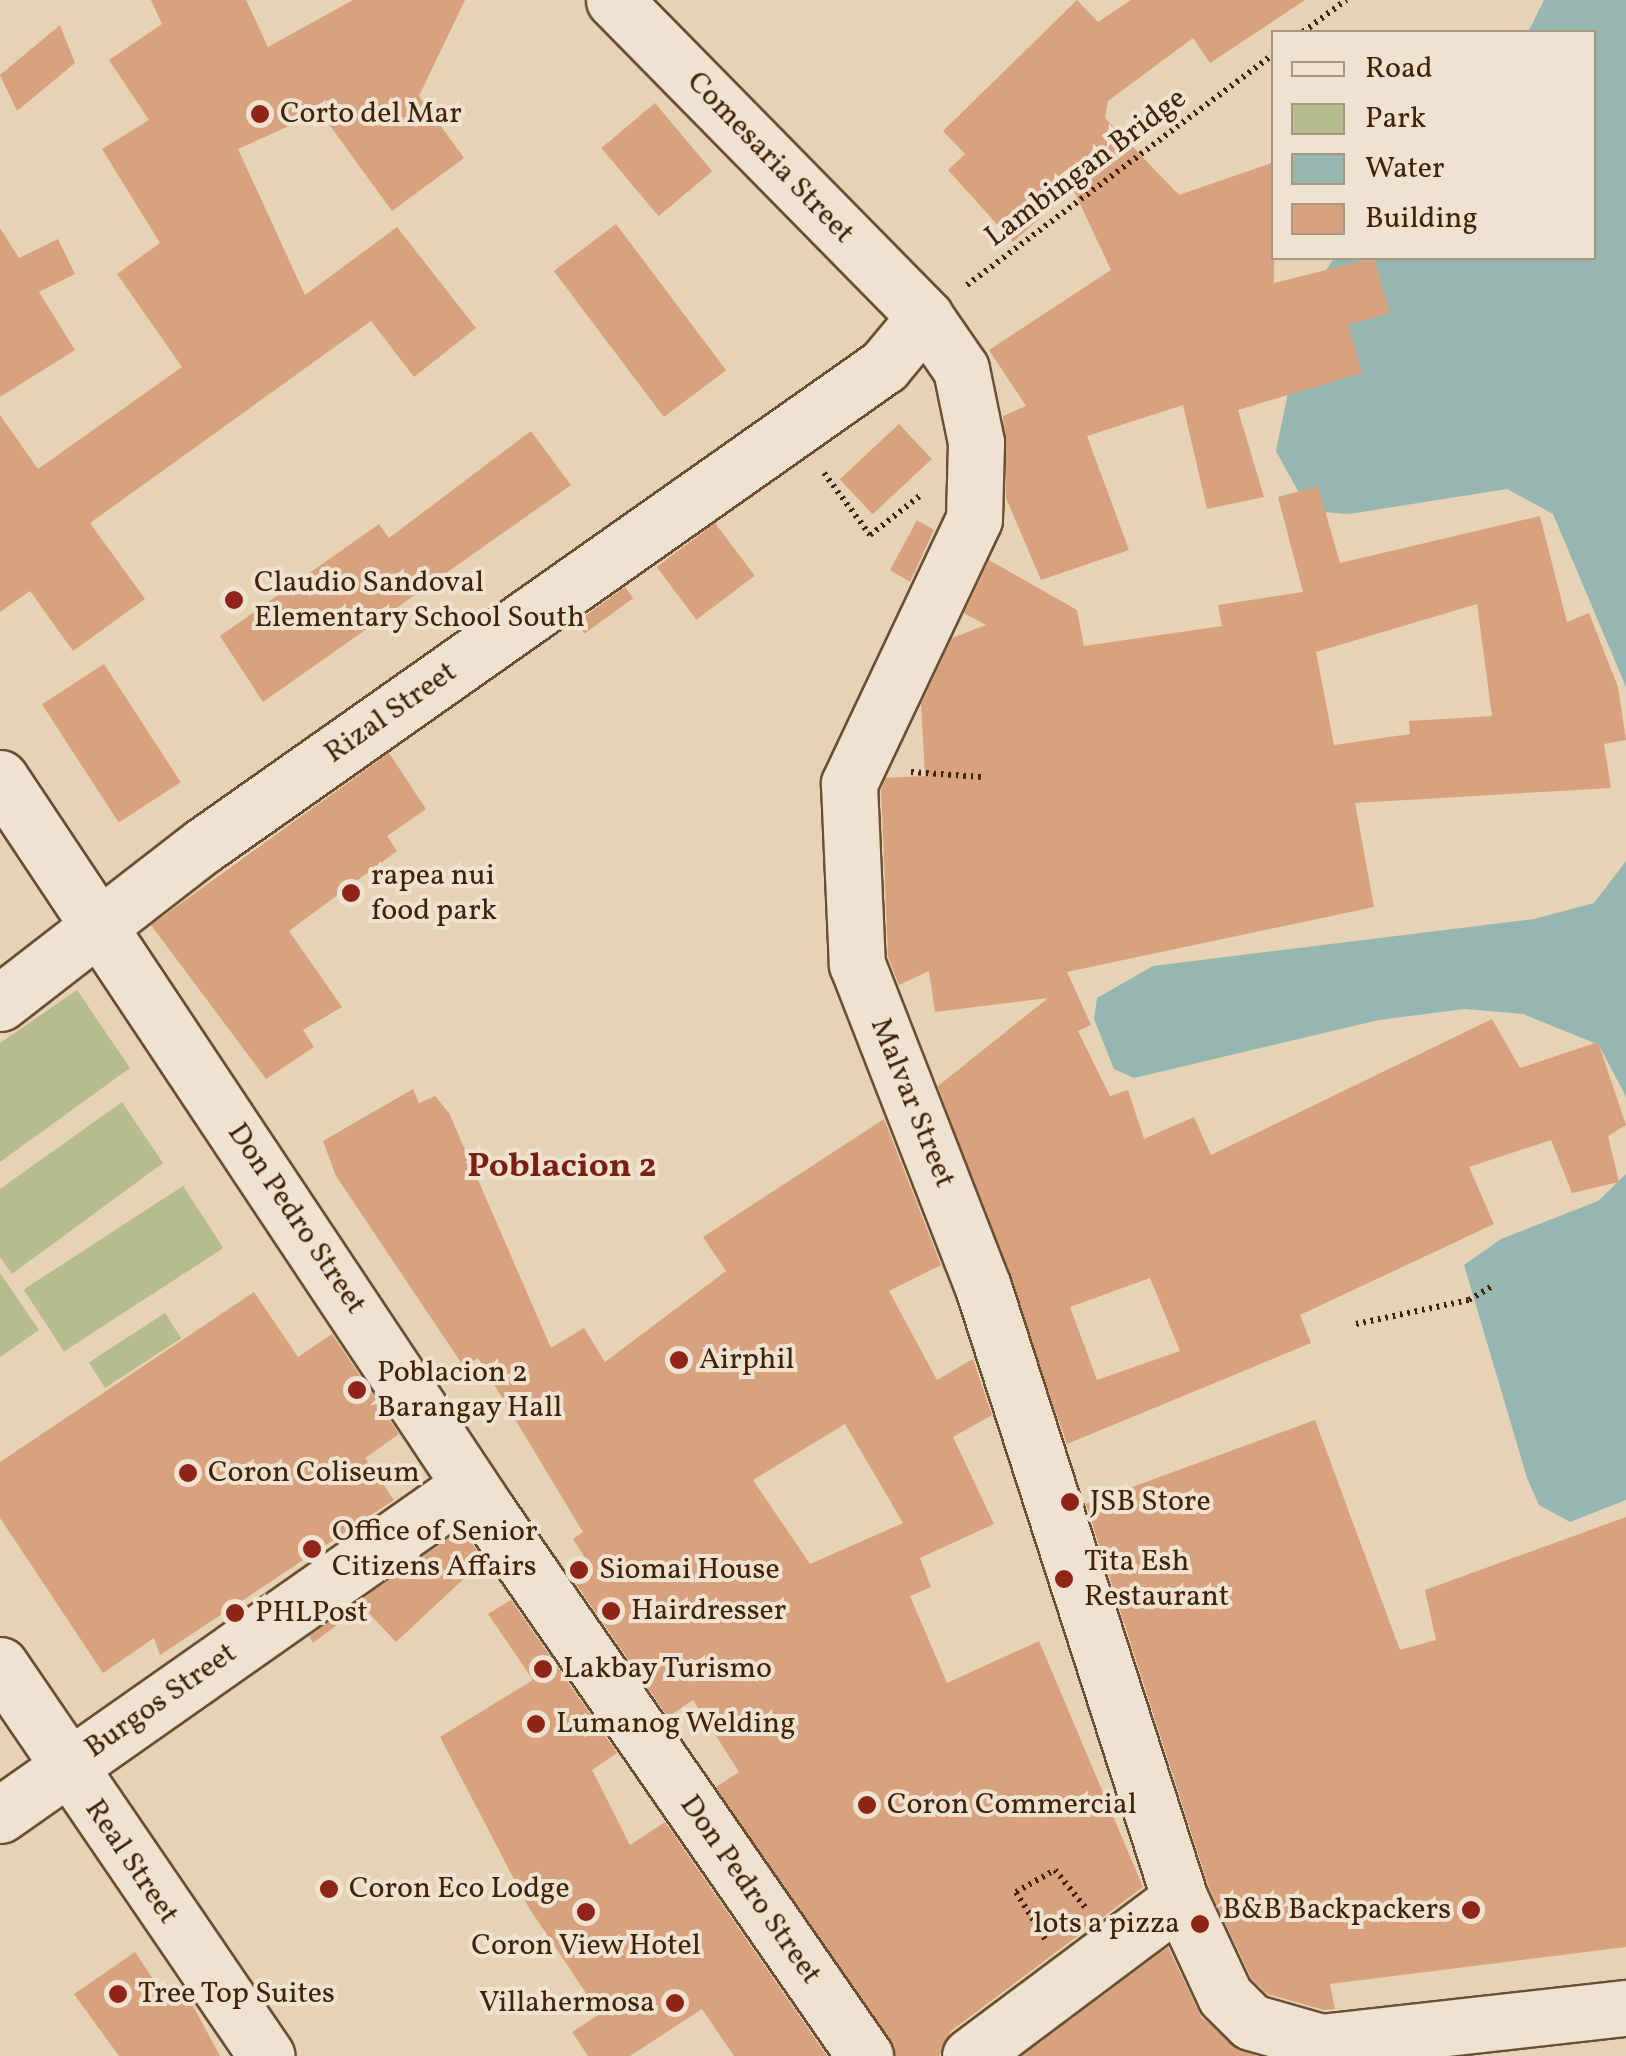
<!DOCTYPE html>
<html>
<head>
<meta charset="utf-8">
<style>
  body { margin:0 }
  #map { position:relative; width:1626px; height:2056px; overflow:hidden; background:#e6d3b6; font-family:Vollkorn,serif }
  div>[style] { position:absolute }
  .green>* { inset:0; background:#b6bc8d; transform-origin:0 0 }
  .water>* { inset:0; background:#96b7b1 }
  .building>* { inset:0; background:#d8a27f; transform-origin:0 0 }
  .path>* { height:6px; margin-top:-3px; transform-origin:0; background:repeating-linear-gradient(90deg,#402307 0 2.5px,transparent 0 7.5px) }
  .roads { filter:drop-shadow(2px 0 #6a4f33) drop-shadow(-2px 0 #6a4f33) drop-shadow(0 2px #6a4f33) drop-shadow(0 -2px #6a4f33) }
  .street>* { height:55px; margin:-27.5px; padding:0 27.5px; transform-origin:27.5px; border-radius:27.5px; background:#efe2d0 }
  .dots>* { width:28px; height:28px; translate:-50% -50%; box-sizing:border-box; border:5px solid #efe2d0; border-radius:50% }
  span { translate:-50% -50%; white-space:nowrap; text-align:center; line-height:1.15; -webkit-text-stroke:8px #efe2d0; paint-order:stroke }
  .poi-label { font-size:30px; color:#402307 }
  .left { translate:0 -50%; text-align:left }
  .right { translate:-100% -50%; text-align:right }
  .street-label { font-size:30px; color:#402307 }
  .quarter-label { font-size:35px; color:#7a1f14; font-weight:700 }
  .legend { position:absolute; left:1271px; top:30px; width:325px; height:230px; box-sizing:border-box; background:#efe2d0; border:2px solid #a99680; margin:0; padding:12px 18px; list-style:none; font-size:30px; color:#402307 }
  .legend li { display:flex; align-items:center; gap:20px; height:50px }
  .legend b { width:50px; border:2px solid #a99680 }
</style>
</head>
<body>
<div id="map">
  <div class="green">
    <i style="clip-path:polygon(77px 990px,130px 1068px,0 1162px,0 1043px)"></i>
    <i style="clip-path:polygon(122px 1102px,163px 1163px,12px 1274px,0 1257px,0 1189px)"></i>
    <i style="left:183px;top:1186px;width:74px;height:190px;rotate:57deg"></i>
    <i style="clip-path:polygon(0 1273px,39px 1330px,0 1357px)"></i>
    <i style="left:165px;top:1313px;width:30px;height:91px;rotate:57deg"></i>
  </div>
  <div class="water">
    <i style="clip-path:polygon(1544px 0,1626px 0,1626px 687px,1553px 514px,1507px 489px,1349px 514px,1309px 511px,1276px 451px,1307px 300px,1334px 258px,1594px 258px,1594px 32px,1528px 32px)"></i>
    <i style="clip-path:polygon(1626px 861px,1626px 1097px,1599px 1045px,1523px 1014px,1465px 1009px,1379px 1020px,1134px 1078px,1114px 1069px,1094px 1019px,1097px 998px,1153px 966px,1534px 919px,1594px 903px)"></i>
    <i style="clip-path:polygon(1626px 1174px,1626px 1500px,1570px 1522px,1539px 1505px,1527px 1478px,1464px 1265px,1501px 1239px,1598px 1201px)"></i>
  </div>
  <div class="building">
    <i style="clip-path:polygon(151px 0,246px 0,268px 47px,353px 0,465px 0,419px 96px,464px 158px,392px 211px,320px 112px,238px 149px,305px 295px,397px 227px,476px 328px,414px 377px,371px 321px,90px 523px,145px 599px,73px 651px,30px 591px,0 612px,0 415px,38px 469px,182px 367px,117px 274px,160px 243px,102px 149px,149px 120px,109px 60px,162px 24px)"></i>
    <i style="clip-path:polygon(1077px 0,1098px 22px,1131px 0,1305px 0,1210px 63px,1193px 38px,1108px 101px,1105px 118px,1179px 195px,1274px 162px,1274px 283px,1374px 258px,1390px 313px,1348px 325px,1362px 373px,1238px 410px,1264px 497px,1207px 509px,1183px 405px,1087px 436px,1129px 550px,1041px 580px,1006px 498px,1003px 416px,1026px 406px,989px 350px,1111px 270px,1073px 189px,1013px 242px,948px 170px,965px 154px,943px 131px)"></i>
    <i style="clip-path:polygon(60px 25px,75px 63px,17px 111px,0 75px)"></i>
    <i style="left:655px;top:103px;width:89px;height:70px;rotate:50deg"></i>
    <i style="left:616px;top:224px;width:183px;height:78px;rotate:53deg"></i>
    <i style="clip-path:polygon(0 228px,19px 258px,58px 239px,75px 274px,39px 292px,75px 350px,0 397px)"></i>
    <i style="left:899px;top:424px;width:48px;height:81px;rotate:47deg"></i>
    <i style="clip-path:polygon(531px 431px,571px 485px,263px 702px,220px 636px,379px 524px,389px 538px)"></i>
    <i style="clip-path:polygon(evenodd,1318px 486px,1340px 563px,1540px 516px,1567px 622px,1589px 613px,1618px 687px,1626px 740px,1604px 744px,1611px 788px,1355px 803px,1374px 907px,1067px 972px,1091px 1025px,1078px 1031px,1110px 1096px,1128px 1090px,1144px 1139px,1194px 1117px,1211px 1155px,1492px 1019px,1520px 1068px,1598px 1042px,1626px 1125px,1608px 1136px,1619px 1182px,1572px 1193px,1551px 1140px,1469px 1167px,1494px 1224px,1300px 1315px,1311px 1343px,1067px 1444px,938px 1086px,1048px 998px,935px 1012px,929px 971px,899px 985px,888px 957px,881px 790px,886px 778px,925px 776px,921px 704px,952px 638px,986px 625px,964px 613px,989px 560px,1077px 610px,1084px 646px,1222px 626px,1218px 605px,1303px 592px,1278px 497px,1318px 486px,1477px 604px,1492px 716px,1409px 721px,1410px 734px,1334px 745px,1316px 652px,1477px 604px,1318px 486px,1150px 1278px,1180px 1351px,1097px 1380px,1070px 1307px,1150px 1278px)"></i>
    <i style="clip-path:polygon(917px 520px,934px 530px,910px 582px,890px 570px)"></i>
    <i style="left:715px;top:523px;width:66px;height:73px;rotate:53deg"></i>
    <i style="left:625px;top:587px;width:14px;height:60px;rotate:54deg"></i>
    <i style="left:104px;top:664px;width:141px;height:74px;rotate:57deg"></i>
    <i style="clip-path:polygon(389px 753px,426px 809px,387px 836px,397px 851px,289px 931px,342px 1007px,303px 1030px,314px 1047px,266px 1079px,151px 925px)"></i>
    <i style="clip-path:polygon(evenodd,413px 1089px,419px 1103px,435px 1096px,449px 1113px,551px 1348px,584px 1328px,605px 1362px,726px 1271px,703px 1237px,884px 1119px,941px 1265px,889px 1291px,937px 1380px,973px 1359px,992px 1415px,953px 1437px,994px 1524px,920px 1558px,931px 1587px,910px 1596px,947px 1683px,1039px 1641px,1143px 1887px,951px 2031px,939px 2056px,896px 2056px,716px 1787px,739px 1772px,693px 1700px,668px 1717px,565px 1568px,584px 1556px,573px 1539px,583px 1532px,478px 1358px,464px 1367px,336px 1176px,323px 1141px,413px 1089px,845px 1424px,903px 1523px,810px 1564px,753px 1480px,845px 1424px)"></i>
    <i style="clip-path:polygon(254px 1292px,298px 1357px,332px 1334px,399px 1434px,365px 1458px,394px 1500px,160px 1655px,154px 1638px,103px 1673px,0 1518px,0 1462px)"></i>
    <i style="clip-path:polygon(1315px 1420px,1400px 1650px,1436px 1640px,1425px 1590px,1626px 1517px,1626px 1947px,1330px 1984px,1335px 2009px,1324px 2010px,1267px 1994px,1251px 1978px,1209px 1888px,1086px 1504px)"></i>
    <i style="clip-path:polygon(462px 1529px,484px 1560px,396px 1642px,362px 1606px,313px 1643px,309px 1636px)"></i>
    <i style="clip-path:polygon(511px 1600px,617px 1753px,592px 1770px,630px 1845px,665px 1822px,827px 2056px,734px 2056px,702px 2009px,630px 2056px,588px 2056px,572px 2032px,600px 2014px,529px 1908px,440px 1737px,533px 1680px,488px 1614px)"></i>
    <i style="clip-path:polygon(1168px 1947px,1202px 2018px,1256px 2056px,1022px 2056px)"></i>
    <i style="clip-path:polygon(135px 1952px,167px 2000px,185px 1991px,220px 2056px,119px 2056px,74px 1994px)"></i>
  </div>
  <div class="path">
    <i style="left:1303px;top:32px;width:54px;rotate:-36.7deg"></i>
    <i style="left:967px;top:285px;width:384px;rotate:-37deg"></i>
    <i style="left:824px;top:473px;width:77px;rotate:53.4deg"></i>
    <i style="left:870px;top:535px;width:65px;rotate:-38.1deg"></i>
    <i style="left:911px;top:772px;width:70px;rotate:4.1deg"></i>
    <i style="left:1356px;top:1324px;width:116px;rotate:-12deg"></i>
    <i style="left:1469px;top:1300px;width:27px;rotate:-31deg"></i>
    <i style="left:1045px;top:1939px;width:55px;rotate:-121.7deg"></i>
    <i style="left:1016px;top:1892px;width:45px;rotate:-29.4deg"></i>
    <i style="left:1055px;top:1870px;width:48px;rotate:51deg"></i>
  </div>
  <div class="roads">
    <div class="street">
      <i style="left:614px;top:0;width:444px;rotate:45.5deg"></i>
      <i style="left:925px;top:317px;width:63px;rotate:55.3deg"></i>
      <i style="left:961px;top:369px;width:75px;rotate:78.4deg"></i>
      <i style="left:976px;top:442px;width:77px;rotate:91.5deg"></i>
      <i style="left:974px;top:519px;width:293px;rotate:115.3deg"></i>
      <i style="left:849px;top:784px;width:180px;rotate:87.5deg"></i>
      <i style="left:857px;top:964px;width:347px;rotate:68.7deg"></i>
      <i style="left:983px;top:1287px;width:643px;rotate:72.16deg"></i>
      <i style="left:1180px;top:1899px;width:107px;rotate:65.1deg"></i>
      <i style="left:1225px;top:1996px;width:37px;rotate:45deg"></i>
      <i style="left:1251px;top:2022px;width:73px;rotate:15.9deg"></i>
      <i style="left:1321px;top:2042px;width:307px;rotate:-6.4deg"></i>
      <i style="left:0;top:778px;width:881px;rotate:56.38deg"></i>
      <i style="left:488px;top:1512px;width:662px;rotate:55.28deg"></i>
      <i style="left:0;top:1003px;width:258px;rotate:-37.8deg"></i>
      <i style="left:204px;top:845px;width:832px;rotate:-35.16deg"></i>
      <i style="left:884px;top:366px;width:64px;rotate:-50.1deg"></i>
      <i style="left:0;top:1665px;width:473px;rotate:55.7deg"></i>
      <i style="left:0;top:1815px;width:574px;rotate:-35.07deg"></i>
      <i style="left:970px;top:2056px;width:262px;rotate:-36.8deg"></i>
    </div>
  </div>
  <div class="dots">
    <i style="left:260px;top:114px;background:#8f2418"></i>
    <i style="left:234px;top:600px;background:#8f2418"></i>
    <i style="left:351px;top:893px;background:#8f2418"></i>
    <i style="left:679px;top:1360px;background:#8f2418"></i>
    <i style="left:357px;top:1390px;background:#8f2418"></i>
    <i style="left:188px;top:1473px;background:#8f2418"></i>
    <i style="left:1070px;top:1502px;background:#8f2418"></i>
    <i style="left:312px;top:1549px;background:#8f2418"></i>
    <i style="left:579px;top:1570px;background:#8f2418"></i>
    <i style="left:1064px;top:1579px;background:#8f2418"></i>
    <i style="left:611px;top:1611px;background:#8f2418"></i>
    <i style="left:235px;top:1613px;background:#8f2418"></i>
    <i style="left:543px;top:1669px;background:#8f2418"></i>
    <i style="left:536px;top:1724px;background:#8f2418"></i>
    <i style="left:867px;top:1805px;background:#8f2418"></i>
    <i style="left:329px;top:1889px;background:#8f2418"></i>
    <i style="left:1471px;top:1910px;background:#8f2418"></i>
    <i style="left:586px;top:1912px;background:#8f2418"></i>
    <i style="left:1200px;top:1924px;background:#8f2418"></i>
    <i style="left:118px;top:1994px;background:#8f2418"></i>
    <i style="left:675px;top:2003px;background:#8f2418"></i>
  </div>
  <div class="poi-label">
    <span class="left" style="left:280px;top:114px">Corto del Mar</span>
    <span class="left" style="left:254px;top:600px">Claudio Sandoval<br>Elementary School South</span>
    <span class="left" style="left:371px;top:893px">rapea nui<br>food park</span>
    <span class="left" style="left:699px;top:1360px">Airphil</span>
    <span class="left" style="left:377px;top:1390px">Poblacion 2<br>Barangay Hall</span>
    <span class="left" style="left:208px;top:1473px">Coron Coliseum</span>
    <span class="left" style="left:1090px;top:1502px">JSB Store</span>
    <span class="left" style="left:332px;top:1549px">Office of Senior<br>Citizens Affairs</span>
    <span class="left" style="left:1084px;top:1579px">Tita Esh<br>Restaurant</span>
    <span class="left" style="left:599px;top:1570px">Siomai House</span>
    <span class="left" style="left:631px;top:1611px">Hairdresser</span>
    <span class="left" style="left:255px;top:1613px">PHLPost</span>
    <span class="left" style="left:563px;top:1669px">Lakbay Turismo</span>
    <span class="left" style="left:556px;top:1724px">Lumanog Welding</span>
    <span class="left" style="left:887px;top:1805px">Coron Commercial</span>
    <span class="left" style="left:349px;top:1889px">Coron Eco Lodge</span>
    <span class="right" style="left:1451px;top:1910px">B&amp;B Backpackers</span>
    <span class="right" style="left:1180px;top:1924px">lots a pizza</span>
    <span style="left:586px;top:1946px">Coron View Hotel</span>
    <span class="left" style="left:138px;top:1994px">Tree Top Suites</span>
    <span class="right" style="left:655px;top:2003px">Villahermosa</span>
  </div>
  <div class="street-label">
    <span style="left:770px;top:158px;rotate:46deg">Comesaria Street</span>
    <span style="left:1086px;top:168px;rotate:-37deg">Lambingan Bridge</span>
    <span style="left:391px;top:713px;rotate:-35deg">Rizal Street</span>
    <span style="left:912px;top:1103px;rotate:68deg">Malvar Street</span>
    <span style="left:296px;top:1219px;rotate:56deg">Don Pedro Street</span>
    <span style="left:161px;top:1701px;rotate:-35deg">Burgos Street</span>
    <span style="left:131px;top:1862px;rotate:56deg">Real Street</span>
    <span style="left:750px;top:1890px;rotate:55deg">Don Pedro Street</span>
  </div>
  <div class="quarter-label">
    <span style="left:562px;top:1167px">Poblacion 2</span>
  </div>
  <ul class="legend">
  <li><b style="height:12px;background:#efe2d0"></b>Road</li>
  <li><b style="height:28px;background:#b6bc8d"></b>Park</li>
  <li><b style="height:28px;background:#96b7b1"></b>Water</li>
  <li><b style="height:28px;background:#d8a27f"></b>Building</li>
  </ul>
</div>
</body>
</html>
